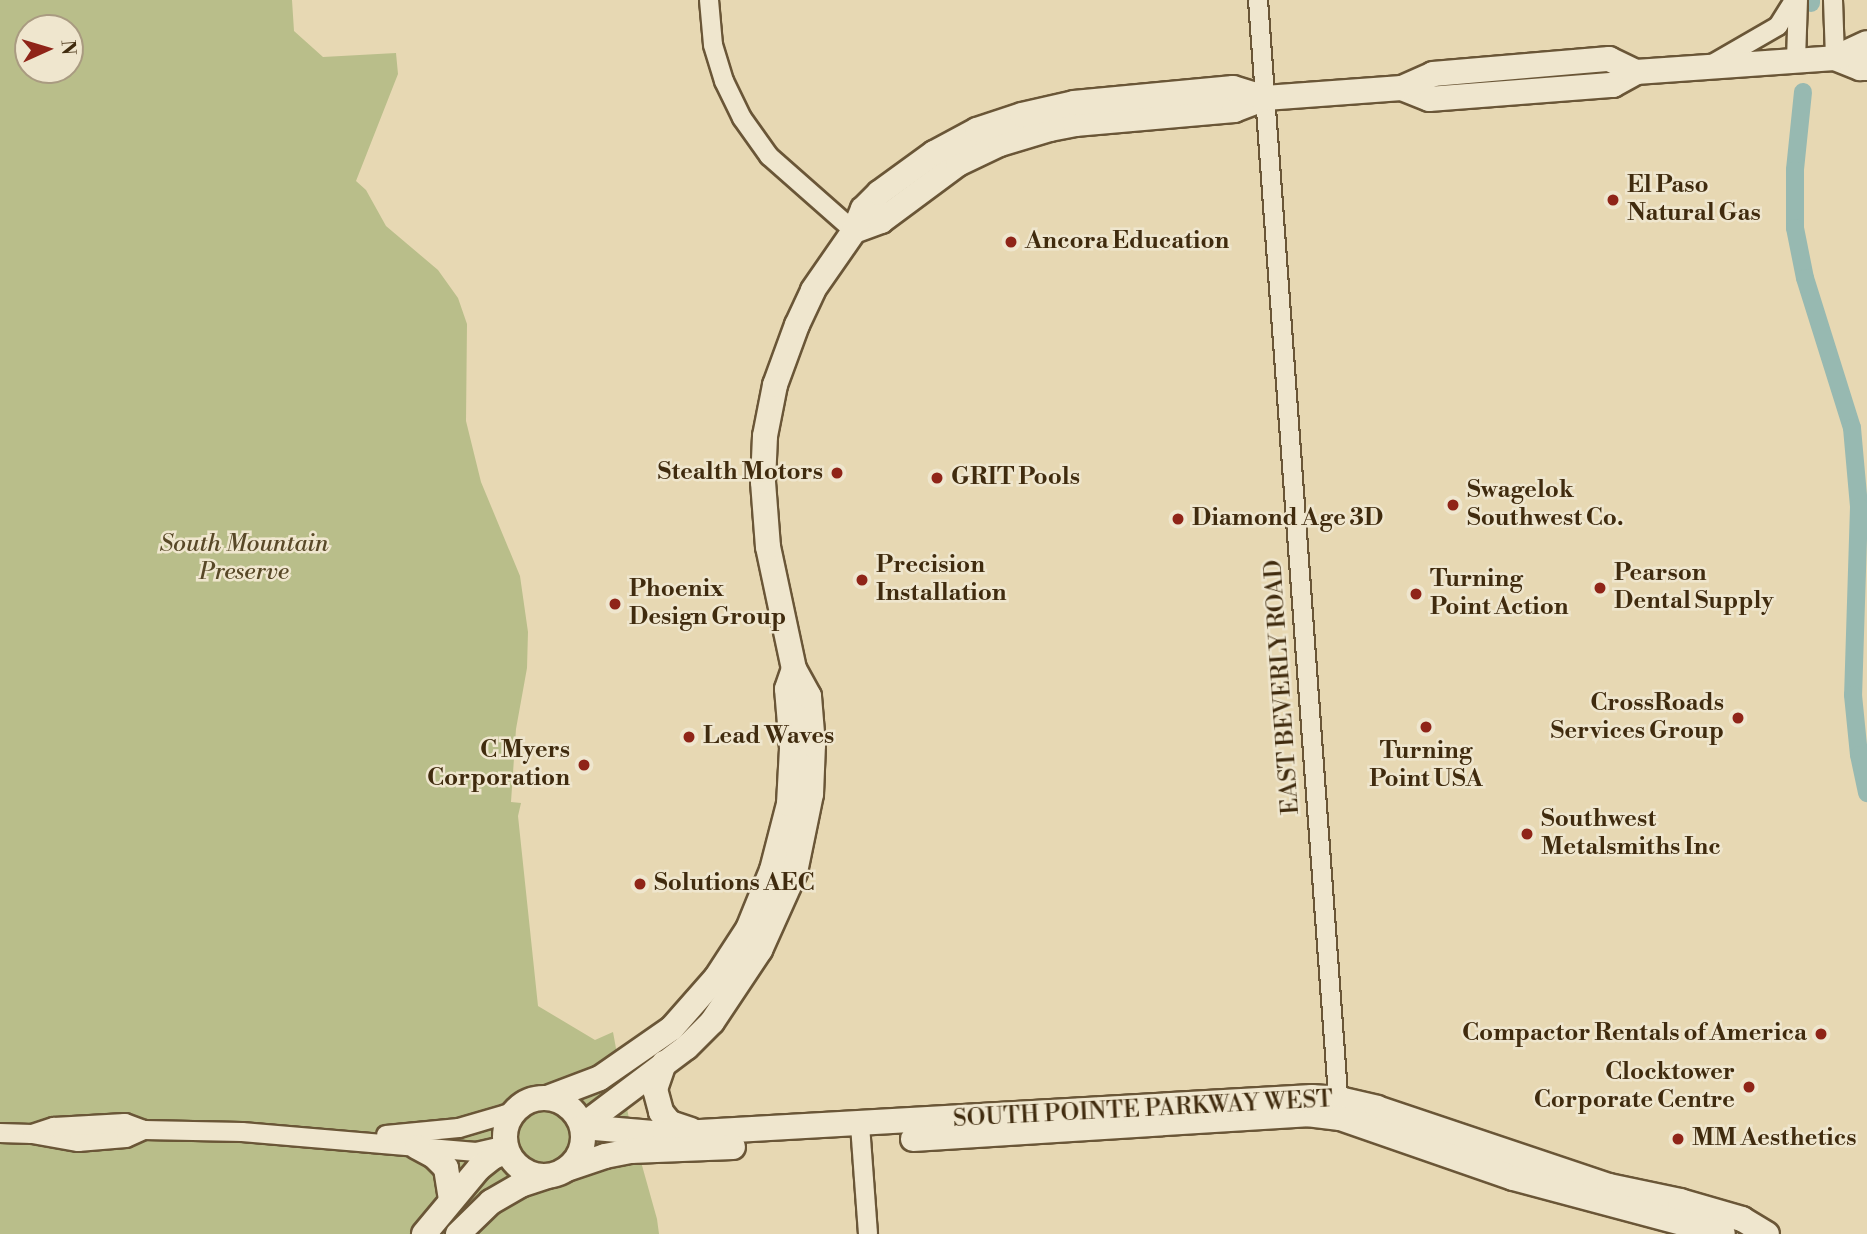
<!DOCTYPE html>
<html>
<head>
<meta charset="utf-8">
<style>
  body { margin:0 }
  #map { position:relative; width:1867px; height:1234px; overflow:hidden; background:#e7d8b3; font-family:"Libre Bodoni",serif }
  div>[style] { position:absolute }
  .green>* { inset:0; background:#b9be8a }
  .canal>* { height:18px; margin:-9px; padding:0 9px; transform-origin:9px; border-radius:9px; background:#97b9b1 }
  .roads { filter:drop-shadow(2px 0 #6a5637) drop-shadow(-2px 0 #6a5637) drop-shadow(0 2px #6a5637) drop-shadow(0 -2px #6a5637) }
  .street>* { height:18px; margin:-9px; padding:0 9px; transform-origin:9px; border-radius:9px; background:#efe6ce }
  .secondary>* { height:24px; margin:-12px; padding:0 12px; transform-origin:12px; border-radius:12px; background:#efe6ce }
  .secondary>.ring { margin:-12px; padding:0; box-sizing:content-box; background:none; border:24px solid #efe6ce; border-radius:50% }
  .dots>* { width:19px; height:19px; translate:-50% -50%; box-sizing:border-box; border:4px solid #efe6ce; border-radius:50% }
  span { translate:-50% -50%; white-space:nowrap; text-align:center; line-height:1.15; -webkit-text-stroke:5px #efe6ce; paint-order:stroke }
  .poi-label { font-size:24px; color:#402b0e; font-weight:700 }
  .left { translate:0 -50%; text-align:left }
  .right { translate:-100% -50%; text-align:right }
  .park-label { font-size:24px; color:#584827; font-style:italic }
  .street-label { font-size:24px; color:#402b0e }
  .north { position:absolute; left:14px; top:14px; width:70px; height:70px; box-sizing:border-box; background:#efe6ce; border:2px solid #a99b81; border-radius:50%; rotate:86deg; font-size:19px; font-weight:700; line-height:28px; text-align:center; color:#402b0e }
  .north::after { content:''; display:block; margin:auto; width:24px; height:32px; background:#8f2418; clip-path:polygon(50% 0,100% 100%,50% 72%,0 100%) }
</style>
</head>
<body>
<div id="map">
  <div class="green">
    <i style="clip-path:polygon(evenodd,0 0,292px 0,294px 31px,323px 57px,396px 53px,398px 74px,356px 181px,366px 190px,386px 226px,438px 270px,458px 298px,467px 324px,466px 421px,481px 482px,520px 576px,528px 632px,527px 668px,516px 729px,511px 802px,521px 803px,518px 816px,538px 1006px,595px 1040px,613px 1032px,629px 1119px,657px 1219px,659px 1234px,0 1234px,0 0,28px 28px,70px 28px,70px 70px,28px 70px,28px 28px)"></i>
  </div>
  <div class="canal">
    <i style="left:1811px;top:0;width:3px;rotate:90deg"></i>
    <i style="left:1803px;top:92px;width:78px;rotate:95.9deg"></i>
    <i style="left:1795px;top:170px;width:58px;rotate:90deg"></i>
    <i style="left:1795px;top:228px;width:51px;rotate:78.7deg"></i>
    <i style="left:1805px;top:278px;width:157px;rotate:72.6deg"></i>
    <i style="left:1852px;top:428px;width:79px;rotate:84.9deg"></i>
    <i style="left:1859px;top:507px;width:188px;rotate:91.8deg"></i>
    <i style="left:1853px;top:695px;width:60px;rotate:84.3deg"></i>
    <i style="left:1859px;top:755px;width:39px;rotate:78deg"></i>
  </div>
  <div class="roads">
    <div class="street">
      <i style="left:709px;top:0;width:45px;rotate:84.9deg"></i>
      <i style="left:713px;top:45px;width:38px;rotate:73deg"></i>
      <i style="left:724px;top:81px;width:41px;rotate:64.1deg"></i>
      <i style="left:742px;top:118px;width:47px;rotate:54.6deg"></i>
      <i style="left:769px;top:156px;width:113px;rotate:41.4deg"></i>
      <i style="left:1258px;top:0;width:1111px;rotate:85.82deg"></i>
      <i style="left:1833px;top:0;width:58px;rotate:88deg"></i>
      <i style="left:1796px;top:60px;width:60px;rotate:-88.1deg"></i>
      <i style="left:1714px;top:63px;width:74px;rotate:-30deg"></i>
      <i style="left:1778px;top:26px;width:31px;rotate:-58deg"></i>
      <i style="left:860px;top:1125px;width:109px;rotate:85.8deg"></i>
      <i style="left:0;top:1133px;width:32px;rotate:2deg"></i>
      <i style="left:32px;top:1134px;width:47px;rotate:9.9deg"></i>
      <i style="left:78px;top:1142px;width:48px;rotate:-4.8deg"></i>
      <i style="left:126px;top:1138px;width:20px;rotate:-24deg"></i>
      <i style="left:32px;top:1134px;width:23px;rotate:-18deg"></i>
      <i style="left:54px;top:1127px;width:71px;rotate:-3.2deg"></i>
      <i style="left:125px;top:1123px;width:20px;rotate:20deg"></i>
      <i style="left:144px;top:1130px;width:98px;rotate:1.2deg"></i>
      <i style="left:242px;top:1132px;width:235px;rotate:4.9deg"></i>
      <i style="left:476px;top:1152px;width:27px;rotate:-13deg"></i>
      <i style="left:386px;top:1135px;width:73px;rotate:-5.5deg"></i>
      <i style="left:459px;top:1128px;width:56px;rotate:-16.5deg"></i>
    </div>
    <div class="secondary">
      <i style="left:1835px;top:58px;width:27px;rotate:22deg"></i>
      <i style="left:1860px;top:68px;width:7px"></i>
      <i style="left:1402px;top:88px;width:29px;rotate:22deg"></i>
      <i style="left:1429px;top:99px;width:185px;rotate:-4.4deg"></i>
      <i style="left:1613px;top:85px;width:26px;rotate:-29deg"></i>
      <i style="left:1636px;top:72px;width:199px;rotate:-4deg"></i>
      <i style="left:1835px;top:58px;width:35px;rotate:-25deg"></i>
      <i style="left:854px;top:231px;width:29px;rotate:-20deg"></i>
      <i style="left:881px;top:221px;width:96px;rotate:-36.5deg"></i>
      <i style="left:958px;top:164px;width:47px;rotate:-25.5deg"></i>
      <i style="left:1000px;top:144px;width:52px;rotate:-16.7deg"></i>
      <i style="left:1050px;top:129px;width:25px;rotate:-11deg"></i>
      <i style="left:1075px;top:124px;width:160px;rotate:-5deg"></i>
      <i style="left:1234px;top:110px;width:33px;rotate:-21deg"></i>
      <i style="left:1265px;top:98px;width:137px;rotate:-4.2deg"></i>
      <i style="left:1402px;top:88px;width:34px;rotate:-24deg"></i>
      <i style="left:1433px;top:74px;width:177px;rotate:-4.9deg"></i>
      <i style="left:1609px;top:59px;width:30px;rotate:26deg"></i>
      <i style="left:664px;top:1063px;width:28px;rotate:109deg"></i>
      <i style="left:655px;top:1089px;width:24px;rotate:75deg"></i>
      <i style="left:661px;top:1112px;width:14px;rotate:51deg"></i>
      <i style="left:670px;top:1123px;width:22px;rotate:18deg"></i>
      <i style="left:550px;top:1097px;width:53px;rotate:-20.8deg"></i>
      <i style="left:600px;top:1078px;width:88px;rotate:-34.8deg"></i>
      <i style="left:672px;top:1028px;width:67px;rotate:-48.7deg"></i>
      <i style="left:716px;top:978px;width:59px;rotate:-56.9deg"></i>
      <i style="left:748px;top:929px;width:64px;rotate:-67.9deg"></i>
      <i style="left:772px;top:870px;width:68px;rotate:-75.6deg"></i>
      <i style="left:789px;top:804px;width:56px;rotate:-86.9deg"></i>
      <i style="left:792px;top:748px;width:59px;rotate:-94.8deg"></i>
      <i style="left:787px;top:689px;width:21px;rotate:-71deg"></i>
      <i class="ring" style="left:505px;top:1098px;width:54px;height:54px"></i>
      <i style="left:582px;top:1126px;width:131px;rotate:-37deg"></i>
      <i style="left:687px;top:1047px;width:35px;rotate:-45deg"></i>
      <i style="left:712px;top:1022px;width:87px;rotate:-56.3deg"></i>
      <i style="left:760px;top:950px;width:85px;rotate:-65.8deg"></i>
      <i style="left:795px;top:872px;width:80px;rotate:-78.4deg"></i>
      <i style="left:811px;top:794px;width:49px;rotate:-87.7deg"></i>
      <i style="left:813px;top:745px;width:49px;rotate:-94.7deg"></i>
      <i style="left:809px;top:696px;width:31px;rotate:-119deg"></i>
      <i style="left:794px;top:669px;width:125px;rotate:-102deg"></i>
      <i style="left:768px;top:547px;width:65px;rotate:-94.4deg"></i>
      <i style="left:763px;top:482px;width:46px;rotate:-87.5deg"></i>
      <i style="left:765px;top:436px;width:52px;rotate:-78.9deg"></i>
      <i style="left:775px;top:385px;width:64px;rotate:-69.9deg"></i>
      <i style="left:797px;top:325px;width:38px;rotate:-65deg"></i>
      <i style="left:813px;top:290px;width:72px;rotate:-55.2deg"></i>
      <i style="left:854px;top:231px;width:24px;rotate:-68deg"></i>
      <i style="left:863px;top:209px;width:23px;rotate:-45deg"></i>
      <i style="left:879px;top:193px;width:68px;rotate:-36deg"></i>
      <i style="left:934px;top:153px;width:49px;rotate:-28.1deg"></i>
      <i style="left:977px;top:130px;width:47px;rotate:-18.4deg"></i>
      <i style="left:1022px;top:115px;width:53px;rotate:-13deg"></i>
      <i style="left:1074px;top:103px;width:160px;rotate:-5.4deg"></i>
      <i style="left:1233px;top:88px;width:34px;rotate:17deg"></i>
      <i style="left:583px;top:1127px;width:82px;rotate:4.9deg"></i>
      <i style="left:665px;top:1134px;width:648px;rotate:-3.27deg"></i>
      <i style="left:1312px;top:1097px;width:27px;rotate:4deg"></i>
      <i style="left:1339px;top:1099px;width:39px;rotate:13deg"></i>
      <i style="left:1377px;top:1108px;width:245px;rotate:18.6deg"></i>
      <i style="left:1609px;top:1186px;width:73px;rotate:11.9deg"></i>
      <i style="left:1680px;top:1201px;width:65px;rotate:16.2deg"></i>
      <i style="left:1742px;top:1219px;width:29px;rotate:31deg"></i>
      <i style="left:913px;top:1139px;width:395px;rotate:-3.6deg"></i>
      <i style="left:1307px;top:1114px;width:33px;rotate:7deg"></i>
      <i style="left:1340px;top:1118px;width:183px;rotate:19.1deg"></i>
      <i style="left:1513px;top:1178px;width:217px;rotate:14.9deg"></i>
      <i style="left:417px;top:1147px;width:19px;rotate:28deg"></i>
      <i style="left:434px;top:1156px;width:17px;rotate:45deg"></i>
      <i style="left:446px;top:1168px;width:30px;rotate:81deg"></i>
      <i style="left:567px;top:1169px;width:40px;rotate:-18.9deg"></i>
      <i style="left:605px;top:1156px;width:26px;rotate:-11deg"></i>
      <i style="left:631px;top:1151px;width:102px;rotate:-2.2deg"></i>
      <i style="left:424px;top:1234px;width:86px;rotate:-50.2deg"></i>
      <i style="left:479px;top:1168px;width:18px;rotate:-38deg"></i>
      <i style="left:493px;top:1157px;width:15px;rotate:-23deg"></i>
      <i style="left:458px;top:1234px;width:46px;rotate:-44.1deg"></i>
      <i style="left:491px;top:1202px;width:34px;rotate:-30deg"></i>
      <i style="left:520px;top:1185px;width:28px;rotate:-18deg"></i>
    </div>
  </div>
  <div class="dots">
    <i style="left:1613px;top:200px;background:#8f2418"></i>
    <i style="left:1011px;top:242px;background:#8f2418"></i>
    <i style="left:837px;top:473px;background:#8f2418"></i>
    <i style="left:937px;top:478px;background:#8f2418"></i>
    <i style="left:1453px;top:505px;background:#8f2418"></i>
    <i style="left:1178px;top:519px;background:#8f2418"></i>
    <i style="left:862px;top:580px;background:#8f2418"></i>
    <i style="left:1600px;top:588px;background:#8f2418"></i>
    <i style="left:1416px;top:594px;background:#8f2418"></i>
    <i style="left:615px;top:604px;background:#8f2418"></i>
    <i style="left:1738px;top:718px;background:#8f2418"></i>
    <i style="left:1426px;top:727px;background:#8f2418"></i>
    <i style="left:689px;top:737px;background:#8f2418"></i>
    <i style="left:584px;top:765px;background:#8f2418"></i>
    <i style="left:1527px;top:834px;background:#8f2418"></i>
    <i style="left:640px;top:884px;background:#8f2418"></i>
    <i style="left:1821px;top:1034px;background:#8f2418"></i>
    <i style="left:1749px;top:1087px;background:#8f2418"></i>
    <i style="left:1678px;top:1139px;background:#8f2418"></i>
  </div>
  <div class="poi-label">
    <span class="left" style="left:1627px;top:200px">El Paso<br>Natural Gas</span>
    <span class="left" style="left:1025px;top:242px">Ancora Education</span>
    <span class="right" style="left:823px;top:473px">Stealth Motors</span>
    <span class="left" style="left:951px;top:478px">GRIT Pools</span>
    <span class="left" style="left:1467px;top:505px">Swagelok<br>Southwest Co.</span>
    <span class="left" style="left:1192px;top:519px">Diamond Age 3D</span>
    <span class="left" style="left:876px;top:580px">Precision<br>Installation</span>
    <span class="left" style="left:1614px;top:588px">Pearson<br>Dental Supply</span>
    <span class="left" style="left:1430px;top:594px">Turning<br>Point Action</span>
    <span class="left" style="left:629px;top:604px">Phoenix<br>Design Group</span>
    <span class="right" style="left:1724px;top:718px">CrossRoads<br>Services Group</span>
    <span class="left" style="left:703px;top:737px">Lead Waves</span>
    <span class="right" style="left:570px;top:765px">C Myers<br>Corporation</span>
    <span style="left:1426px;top:766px">Turning<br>Point USA</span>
    <span class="left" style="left:1541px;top:834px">Southwest<br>Metalsmiths Inc</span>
    <span class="left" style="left:654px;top:884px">Solutions AEC</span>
    <span class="right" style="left:1807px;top:1034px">Compactor Rentals of America</span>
    <span class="right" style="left:1735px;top:1087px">Clocktower<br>Corporate Centre</span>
    <span class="left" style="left:1692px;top:1139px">MM Aesthetics</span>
  </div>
  <div class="park-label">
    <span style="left:244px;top:559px">South Mountain<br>Preserve</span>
  </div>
  <div class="street-label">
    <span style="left:1283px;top:687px;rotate:-94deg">EAST BEVERLY ROAD</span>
    <span style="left:1143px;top:1110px;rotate:-3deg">SOUTH POINTE PARKWAY WEST</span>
  </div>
  <div class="north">N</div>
</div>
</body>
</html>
